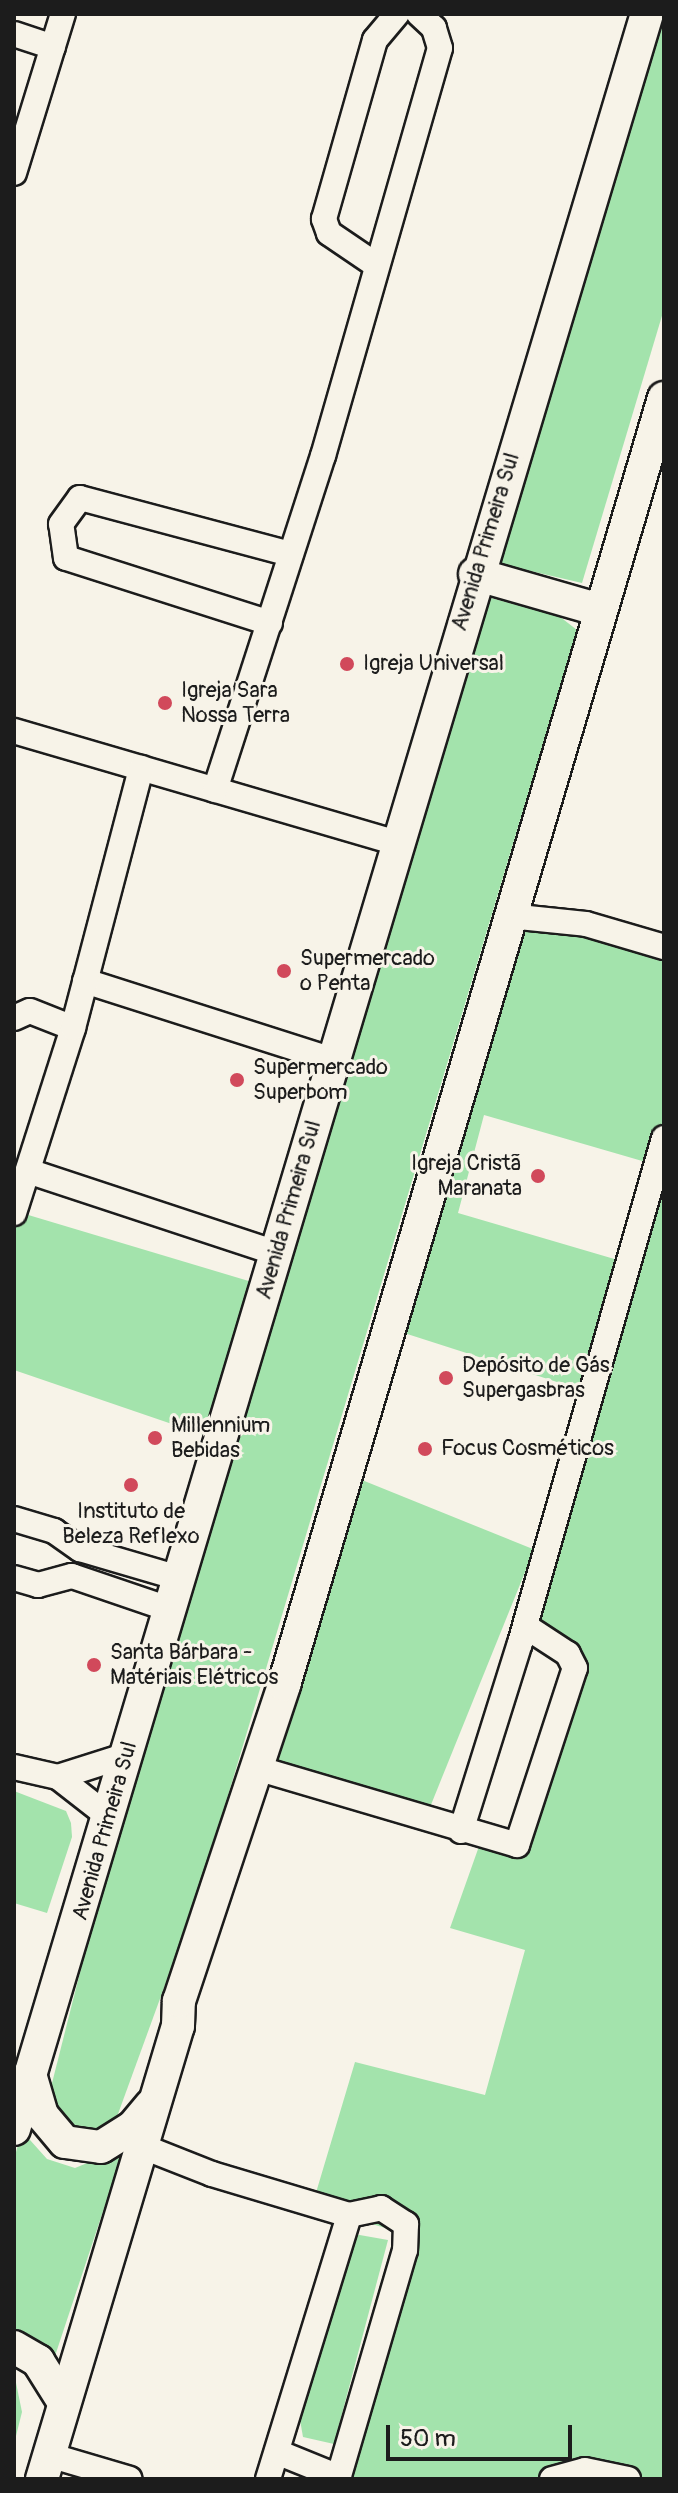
<!DOCTYPE html>
<html>
<head>
<meta charset="utf-8">
<style>
  body { margin:0 }
  #map { position:relative; width:678px; height:2493px; overflow:hidden; background:#f7f3e8; font-family:Pangolin,sans-serif }
  div>[style] { position:absolute }
  .green>* { inset:0; background:#a3e3ac; transform-origin:0 0 }
  .roads { filter:drop-shadow(2px 0 #1c1c1c) drop-shadow(-2px 0 #1c1c1c) drop-shadow(0 2px #1c1c1c) drop-shadow(0 -2px #1c1c1c) }
  .minor>* { height:24px; margin:-12px; padding:0 12px; transform-origin:12px; border-radius:12px; background:#f7f3e8 }
  .major>* { height:32px; margin:-16px; padding:0 16px; transform-origin:16px; border-radius:16px; background:#f7f3e8 }
  .dots>* { width:22px; height:22px; translate:-50% -50%; box-sizing:border-box; border:4px solid #f7f3e8; border-radius:50% }
  span { translate:-50% -50%; white-space:nowrap; text-align:center; line-height:1.15; -webkit-text-stroke:6px #f7f3e8; paint-order:stroke }
  .street-label { font-size:22px; color:#1c1c1c }
  .poi-label { font-size:22px; color:#1c1c1c }
  .left { translate:0 -50%; text-align:left }
  .right { translate:-100% -50%; text-align:right }
  .frame { position:absolute; inset:0; border:16px solid #1c1c1c; pointer-events:none }
  .scale { position:absolute; left:386px; top:2425px; width:186px; height:36px; box-sizing:border-box; border:4px solid #1c1c1c; border-top:0; padding-left:10px; font-size:24px; line-height:28px; white-space:nowrap; color:#1c1c1c; -webkit-text-stroke:6px #f7f3e8; paint-order:stroke }
</style>
</head>
<body>
<div id="map">
  <div class="green">
    <i style="clip-path:polygon(657px 14px,664px 14px,664px 309px,582px 583px,488px 561px)"></i>
    <i style="clip-path:polygon(491px 598px,559px 616px,577px 630px,200px 1889px,118px 2114px,108px 2130px,94px 2135px,61px 2128px,49px 2095px,112px 1846px,478px 607px)"></i>
    <i style="clip-path:polygon(evenodd,513px 900px,664px 945px,664px 2479px,330px 2479px,402px 2233px,312px 2206px,355px 2062px,485px 2095px,525px 1950px,450px 1928px,483px 1835px,512px 1841px,569px 1659px,520px 1643px,585px 1391px,401px 1332px,513px 900px,484px 1115px,656px 1165px,628px 1263px,458px 1213px,484px 1115px)"></i>
    <i style="clip-path:polygon(15px 1211px,252px 1282px,207px 1436px,14px 1370px)"></i>
    <i style="left:357px;top:1478px;width:191px;height:301px;rotate:22deg"></i>
    <i style="clip-path:polygon(14px 1791px,66px 1811px,71px 1823px,72px 1837px,47px 1913px,14px 1903px)"></i>
    <i style="clip-path:polygon(22px 2131px,47px 2159px,75px 2168px,124px 2148px,54px 2359px,14px 2337px,14px 2159px)"></i>
    <i style="clip-path:polygon(354px 2234px,388px 2240px,334px 2444px,303px 2437px,300px 2420px)"></i>
    <i style="clip-path:polygon(14px 2373px,22px 2412px,14px 2444px)"></i>
  </div>
  <div class="roads">
    <div class="minor">
      <i style="left:14px;top:34px;width:41px;rotate:18.4deg"></i>
      <i style="left:14px;top:173px;width:166px;rotate:-72.9deg"></i>
      <i style="left:376px;top:265px;width:57px;rotate:-145.8deg"></i>
      <i style="left:329px;top:233px;width:15px;rotate:-110deg"></i>
      <i style="left:324px;top:219px;width:186px;rotate:-74.1deg"></i>
      <i style="left:375px;top:40px;width:34px;rotate:-50deg"></i>
      <i style="left:270px;top:623px;width:214px;rotate:-162.3deg"></i>
      <i style="left:66px;top:558px;width:34px;rotate:-98deg"></i>
      <i style="left:61px;top:524px;width:32px;rotate:-54deg"></i>
      <i style="left:80px;top:498px;width:218px;rotate:14.9deg"></i>
      <i style="left:14px;top:731px;width:398px;rotate:16.3deg"></i>
      <i style="left:215px;top:790px;width:351px;rotate:-72.1deg"></i>
      <i style="left:323px;top:456px;width:424px;rotate:-74deg"></i>
      <i style="left:440px;top:48px;width:21px;rotate:-107deg"></i>
      <i style="left:434px;top:28px;width:21px;rotate:-137deg"></i>
      <i style="left:509px;top:916px;width:77px;rotate:5.9deg"></i>
      <i style="left:586px;top:924px;width:81px;rotate:16.4deg"></i>
      <i style="left:85px;top:981px;width:259px;rotate:17.7deg"></i>
      <i style="left:14px;top:1018px;width:17px;rotate:-24deg"></i>
      <i style="left:30px;top:1011px;width:46px;rotate:21.6deg"></i>
      <i style="left:28px;top:1171px;width:261px;rotate:18.3deg"></i>
      <i style="left:14px;top:1213px;width:194px;rotate:-72.3deg"></i>
      <i style="left:73px;top:1028px;width:269px;rotate:-75.3deg"></i>
      <i style="left:14px;top:1519px;width:42px;rotate:16.7deg"></i>
      <i style="left:54px;top:1531px;width:32px;rotate:35deg"></i>
      <i style="left:80px;top:1549px;width:103px;rotate:16.3deg"></i>
      <i style="left:14px;top:1578px;width:25px;rotate:16deg"></i>
      <i style="left:38px;top:1585px;width:35px;rotate:-15deg"></i>
      <i style="left:72px;top:1576px;width:102px;rotate:18.8deg"></i>
      <i style="left:14px;top:1767px;width:45px;rotate:12.8deg"></i>
      <i style="left:58px;top:1777px;width:63px;rotate:38deg"></i>
      <i style="left:256px;top:1768px;width:272px;rotate:16.4deg"></i>
      <i style="left:517px;top:1845px;width:186px;rotate:-71.9deg"></i>
      <i style="left:575px;top:1668px;width:16px;rotate:-117deg"></i>
      <i style="left:568px;top:1654px;width:51px;rotate:-146.9deg"></i>
      <i style="left:58px;top:1777px;width:72px;rotate:-17.7deg"></i>
      <i style="left:461px;top:1831px;width:197px;rotate:-72.6deg"></i>
      <i style="left:520px;top:1643px;width:525px;rotate:-74.08deg"></i>
      <i style="left:141px;top:2146px;width:76px;rotate:21.5deg"></i>
      <i style="left:212px;top:2174px;width:143px;rotate:16.7deg"></i>
      <i style="left:277px;top:2452px;width:67px;rotate:22deg"></i>
      <i style="left:49px;top:2455px;width:84px;rotate:16.5deg"></i>
      <i style="left:268px;top:2479px;width:276px;rotate:-72.9deg"></i>
      <i style="left:349px;top:2215px;width:33px;rotate:-12deg"></i>
      <i style="left:381px;top:2208px;width:30px;rotate:33deg"></i>
      <i style="left:406px;top:2224px;width:26px;rotate:92deg"></i>
      <i style="left:405px;top:2250px;width:239px;rotate:106.3deg"></i>
      <i style="left:552px;top:2479px;width:34px;rotate:-15deg"></i>
      <i style="left:585px;top:2470px;width:44px;rotate:11.8deg"></i>
    </div>
    <div class="major">
      <i style="left:475px;top:574px;width:130px;rotate:16.1deg"></i>
      <i style="left:30px;top:2074px;width:43px;rotate:73.7deg"></i>
      <i style="left:42px;top:2115px;width:35px;rotate:50deg"></i>
      <i style="left:65px;top:2142px;width:36px;rotate:8deg"></i>
      <i style="left:101px;top:2147px;width:36px;rotate:-32deg"></i>
      <i style="left:132px;top:2128px;width:30px;rotate:-50deg"></i>
      <i style="left:14px;top:2129px;width:2208px;rotate:-73.34deg"></i>
      <i style="left:14px;top:2347px;width:28px;rotate:30deg"></i>
      <i style="left:38px;top:2361px;width:47px;rotate:58deg"></i>
      <i style="left:42px;top:2479px;width:473px;rotate:-73.3deg"></i>
      <i style="left:178px;top:2026px;width:25px;rotate:-88deg"></i>
      <i style="left:179px;top:2001px;width:333px;rotate:-71.6deg"></i>
      <i style="left:284px;top:1685px;width:1342px;rotate:-73.55deg"></i>
    </div>
  </div>
  <div class="dots">
    <i style="left:347px;top:664px;background:#d1495b"></i>
    <i style="left:165px;top:703px;background:#d1495b"></i>
    <i style="left:284px;top:971px;background:#d1495b"></i>
    <i style="left:237px;top:1080px;background:#d1495b"></i>
    <i style="left:538px;top:1176px;background:#d1495b"></i>
    <i style="left:446px;top:1378px;background:#d1495b"></i>
    <i style="left:155px;top:1438px;background:#d1495b"></i>
    <i style="left:425px;top:1449px;background:#d1495b"></i>
    <i style="left:131px;top:1485px;background:#d1495b"></i>
    <i style="left:94px;top:1665px;background:#d1495b"></i>
  </div>
  <div class="street-label">
    <span style="left:486px;top:542px;rotate:-73deg">Avenida Primeira Sul</span>
    <span style="left:289px;top:1210px;rotate:-74deg">Avenida Primeira Sul</span>
    <span style="left:105px;top:1831px;rotate:-74deg">Avenida Primeira Sul</span>
  </div>
  <div class="poi-label">
    <span class="left" style="left:363px;top:664px">Igreja Universal</span>
    <span class="left" style="left:181px;top:703px">Igreja Sara<br>Nossa Terra</span>
    <span class="left" style="left:300px;top:971px">Supermercado<br>o Penta</span>
    <span class="left" style="left:253px;top:1080px">Supermercado<br>Superbom</span>
    <span class="right" style="left:522px;top:1176px">Igreja Cristã<br>Maranata</span>
    <span class="left" style="left:462px;top:1378px">Depósito de Gás<br>Supergasbras</span>
    <span class="left" style="left:171px;top:1438px">Millennium<br>Bebidas</span>
    <span class="left" style="left:441px;top:1449px">Focus Cosméticos</span>
    <span style="left:131px;top:1524px">Instituto de<br>Beleza Reflexo</span>
    <span class="left" style="left:110px;top:1665px">Santa Bárbara -<br>Matériais Elétricos</span>
  </div>
  <div class="frame"></div>
  <div class="scale">50 m</div>
</div>
</body>
</html>
